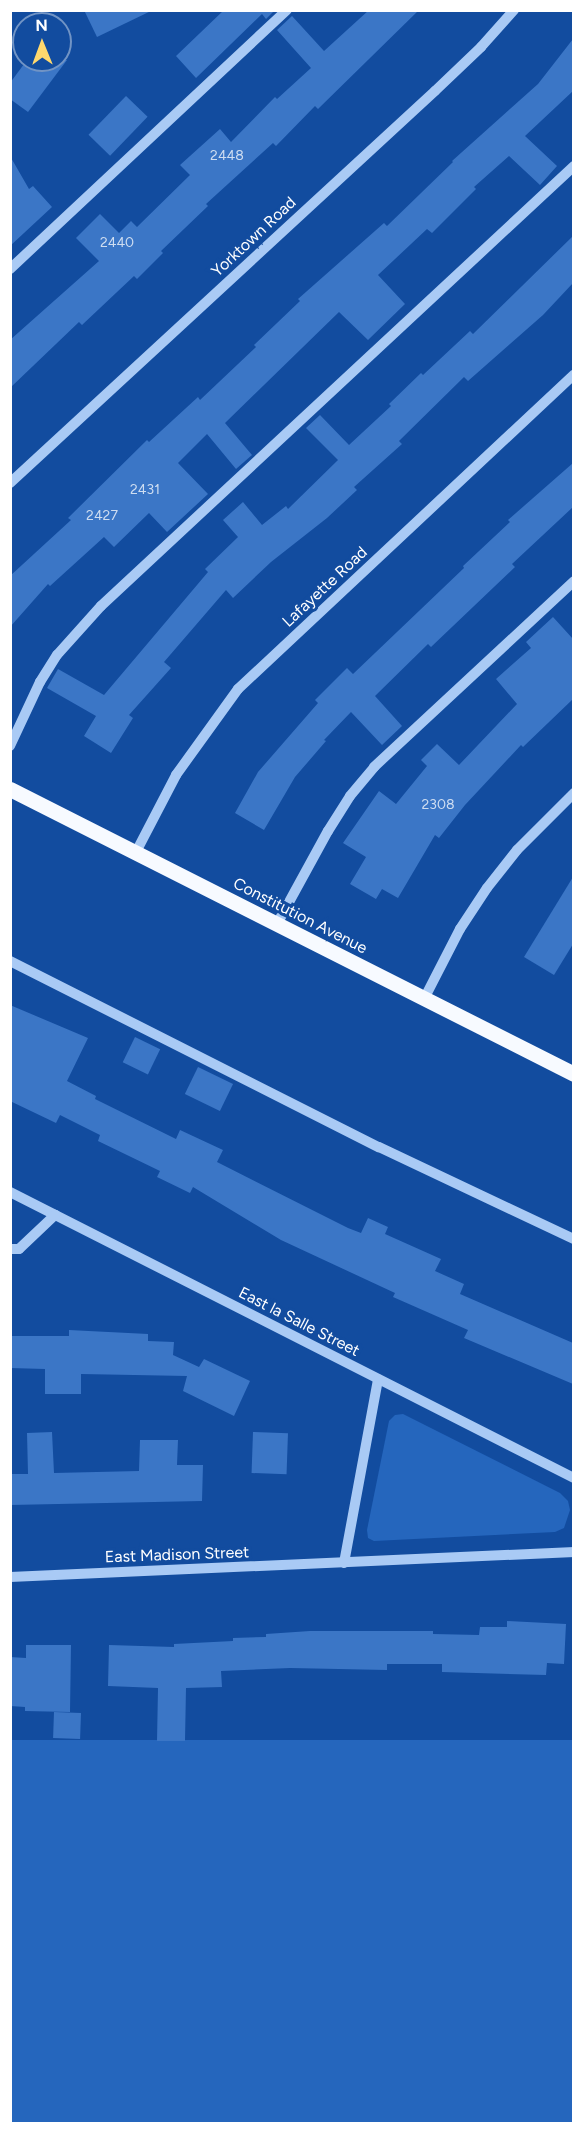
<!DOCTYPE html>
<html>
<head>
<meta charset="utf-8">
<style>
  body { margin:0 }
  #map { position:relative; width:584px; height:2134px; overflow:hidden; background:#124c9f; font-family:Figtree,sans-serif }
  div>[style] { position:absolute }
  .green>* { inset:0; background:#2566bd; transform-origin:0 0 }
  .building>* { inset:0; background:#3b76c6; transform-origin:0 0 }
  .minor>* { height:10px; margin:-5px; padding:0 5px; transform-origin:5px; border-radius:5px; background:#a9caf5 }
  .major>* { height:15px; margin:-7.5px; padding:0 7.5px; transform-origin:7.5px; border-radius:7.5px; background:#f7faff }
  span { translate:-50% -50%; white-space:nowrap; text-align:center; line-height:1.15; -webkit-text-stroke:6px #124c9f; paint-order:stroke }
  .number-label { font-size:14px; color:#ceddf1 }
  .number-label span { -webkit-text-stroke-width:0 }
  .street-label { font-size:16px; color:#fff }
  .frame { position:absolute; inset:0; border:12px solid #fff; pointer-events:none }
  .north { position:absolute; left:12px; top:12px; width:60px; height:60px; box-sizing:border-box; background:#124c9f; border:2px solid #7194c5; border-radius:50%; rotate:359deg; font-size:16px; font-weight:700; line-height:24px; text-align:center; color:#fff }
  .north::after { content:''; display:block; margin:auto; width:21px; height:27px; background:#ffd86d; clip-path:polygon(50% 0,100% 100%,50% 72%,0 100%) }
</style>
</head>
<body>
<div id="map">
  <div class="green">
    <i style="clip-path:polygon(403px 1414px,560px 1493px,568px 1501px,570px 1510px,564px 1528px,555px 1532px,374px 1541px,368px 1538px,367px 1530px,389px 1421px,395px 1415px)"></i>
    <i style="left:573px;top:1740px;width:383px;height:563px;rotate:90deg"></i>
  </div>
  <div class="building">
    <i style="clip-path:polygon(84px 10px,153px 10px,97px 37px)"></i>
    <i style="clip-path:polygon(224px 10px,275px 10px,266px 19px,262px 14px,196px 78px,176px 56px)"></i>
    <i style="clip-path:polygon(369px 10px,419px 10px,318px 109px,315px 106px,276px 146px,273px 143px,206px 204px,208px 206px,161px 251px,163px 253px,137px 279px,134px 276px,82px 325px,79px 322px,10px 388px,10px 340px,99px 261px,76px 238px,100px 214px,119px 233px,131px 221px,137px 227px,190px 175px,180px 165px,220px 129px,231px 142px,275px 97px,277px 99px,311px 68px,277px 30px,292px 16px,324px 51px)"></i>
    <i style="clip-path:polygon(573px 39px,573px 91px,525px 136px,557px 166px,540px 185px,509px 156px,474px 187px,476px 189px,432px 233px,427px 229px,378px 275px,405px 304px,368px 340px,339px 312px,225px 423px,252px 455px,236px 469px,207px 434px,178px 463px,208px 494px,167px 532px,149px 513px,114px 547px,104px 537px,50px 586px,48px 584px,10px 627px,10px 576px,71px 520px,68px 518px,147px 440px,149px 442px,198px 397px,200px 400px,256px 347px,254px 345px,300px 301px,298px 299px,384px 223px,387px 226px,453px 162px,452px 161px,538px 84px)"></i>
    <i style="clip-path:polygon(27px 60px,67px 60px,28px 112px,10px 99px,10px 83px)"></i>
    <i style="left:126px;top:96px;width:30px;height:54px;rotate:44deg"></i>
    <i style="clip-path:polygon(10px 156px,29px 189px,33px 186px,52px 207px,10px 246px)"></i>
    <i style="clip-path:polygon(573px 236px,573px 283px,543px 315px,468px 381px,464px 377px,399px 441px,402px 444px,354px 487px,357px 490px,327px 518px,271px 562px,233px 598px,226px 590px,164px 662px,171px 668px,129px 715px,133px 718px,111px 753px,84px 736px,96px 716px,47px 688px,58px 669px,104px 695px,208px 572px,205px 569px,238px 537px,223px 520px,243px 502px,262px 525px,286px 506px,288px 509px,338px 460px,306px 428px,320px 415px,349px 445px,391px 406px,389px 404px,421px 373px,423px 375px,470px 331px,473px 334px)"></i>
    <i style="clip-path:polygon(573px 463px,573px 507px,512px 564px,515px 567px,431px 647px,428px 644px,375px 696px,402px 726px,382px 745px,351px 712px,324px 740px,326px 741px,295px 777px,264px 830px,235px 813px,258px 772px,318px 703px,315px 700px,347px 668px,353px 674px,464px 568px,463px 566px,510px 522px,508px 520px)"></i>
    <i style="clip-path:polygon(553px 617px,573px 639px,573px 699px,523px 747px,521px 745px,465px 805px,439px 838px,435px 835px,398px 898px,382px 889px,376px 899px,350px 884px,366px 857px,343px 843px,379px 791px,396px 804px,427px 766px,421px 760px,437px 744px,459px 765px,517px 704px,496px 679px,531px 648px,526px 642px)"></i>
    <i style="clip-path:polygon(573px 877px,573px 944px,554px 975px,524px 957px)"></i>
    <i style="clip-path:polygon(10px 1005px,88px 1038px,67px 1081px,96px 1096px,95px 1099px,176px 1139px,180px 1130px,223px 1150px,217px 1162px,348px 1228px,361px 1233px,368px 1218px,388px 1227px,385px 1234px,441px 1259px,435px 1271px,464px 1284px,460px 1294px,573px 1343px,573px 1384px,464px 1338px,468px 1330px,393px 1297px,395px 1293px,281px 1240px,193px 1187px,190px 1193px,157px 1177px,160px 1171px,98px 1141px,100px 1135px,60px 1115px,56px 1123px,10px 1101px)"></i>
    <i style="left:135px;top:1037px;width:28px;height:28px;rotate:26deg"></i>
    <i style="left:198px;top:1067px;width:39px;height:30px;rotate:26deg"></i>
    <i style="clip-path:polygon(69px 1330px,148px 1334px,148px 1341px,174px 1342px,173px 1355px,199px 1367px,204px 1359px,250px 1381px,234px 1416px,183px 1391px,187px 1376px,81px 1374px,81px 1394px,45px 1394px,45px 1369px,10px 1368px,10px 1336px,69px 1336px)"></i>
    <i style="clip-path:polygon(52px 1432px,54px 1473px,139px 1471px,140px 1440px,178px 1440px,177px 1465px,203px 1465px,202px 1501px,10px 1505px,10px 1474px,28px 1474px,27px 1433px)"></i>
    <i style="left:253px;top:1432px;width:35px;height:41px;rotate:2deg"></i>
    <i style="clip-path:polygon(507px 1621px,566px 1624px,564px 1664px,547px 1663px,546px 1675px,442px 1672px,442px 1664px,387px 1664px,387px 1670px,290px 1668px,221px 1671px,222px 1687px,186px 1688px,185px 1741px,157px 1741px,158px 1688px,108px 1686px,109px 1645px,174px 1647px,174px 1644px,233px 1641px,233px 1638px,266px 1637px,266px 1634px,310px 1631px,433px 1631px,433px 1634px,479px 1635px,480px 1627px,507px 1627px)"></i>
    <i style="clip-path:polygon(26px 1645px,71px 1645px,70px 1712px,25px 1711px,25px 1707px,10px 1706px,10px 1657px,26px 1658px)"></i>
    <i style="left:54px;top:1712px;width:27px;height:26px;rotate:2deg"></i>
  </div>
  <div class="minor">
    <i style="left:10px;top:269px;width:379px;rotate:-43.1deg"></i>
    <i style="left:10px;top:483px;width:578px;rotate:-42.69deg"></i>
    <i style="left:435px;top:91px;width:64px;rotate:-43.7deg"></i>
    <i style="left:481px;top:47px;width:50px;rotate:-48.3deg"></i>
    <i style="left:10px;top:746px;width:71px;rotate:-64.9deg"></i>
    <i style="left:40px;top:682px;width:32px;rotate:-58deg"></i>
    <i style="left:57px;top:655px;width:66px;rotate:-48.1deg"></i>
    <i style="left:101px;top:606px;width:646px;rotate:-42.93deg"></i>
    <i style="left:136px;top:852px;width:87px;rotate:-62.5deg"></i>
    <i style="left:176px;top:775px;width:106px;rotate:-54.2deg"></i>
    <i style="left:238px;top:689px;width:460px;rotate:-43.1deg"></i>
    <i style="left:277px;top:924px;width:106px;rotate:-61.3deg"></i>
    <i style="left:328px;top:831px;width:41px;rotate:-57.8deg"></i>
    <i style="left:350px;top:796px;width:38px;rotate:-50deg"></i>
    <i style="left:374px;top:767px;width:273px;rotate:-42.9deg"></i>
    <i style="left:10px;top:961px;width:413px;rotate:26.8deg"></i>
    <i style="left:379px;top:1147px;width:216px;rotate:25.3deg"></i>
    <i style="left:424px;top:999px;width:79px;rotate:-62.8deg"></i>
    <i style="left:460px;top:929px;width:49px;rotate:-56.6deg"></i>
    <i style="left:487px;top:888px;width:48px;rotate:-51.7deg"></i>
    <i style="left:517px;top:850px;width:81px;rotate:-45deg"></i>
    <i style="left:10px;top:1192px;width:632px;rotate:26.89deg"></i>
    <i style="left:10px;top:1249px;width:9px"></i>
    <i style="left:19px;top:1249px;width:50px;rotate:-43.4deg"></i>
    <i style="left:344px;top:1563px;width:187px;rotate:-79.5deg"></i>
    <i style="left:10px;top:1577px;width:565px;rotate:-2.54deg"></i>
  </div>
  <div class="major">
    <i style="left:10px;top:789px;width:632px;rotate:26.81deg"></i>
  </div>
  <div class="number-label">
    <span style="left:227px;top:156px">2448</span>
    <span style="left:117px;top:243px">2440</span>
    <span style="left:145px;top:490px">2431</span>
    <span style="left:102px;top:516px">2427</span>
    <span style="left:438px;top:805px">2308</span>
  </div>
  <div class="street-label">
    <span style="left:254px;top:237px;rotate:-43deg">Yorktown Road</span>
    <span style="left:325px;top:587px;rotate:-43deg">Lafayette Road</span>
    <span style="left:300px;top:916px;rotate:27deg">Constitution Avenue</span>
    <span style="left:299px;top:1322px;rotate:27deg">East la Salle Street</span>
    <span style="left:177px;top:1555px;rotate:-2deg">East Madison Street</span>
  </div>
  <div class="frame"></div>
  <div class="north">N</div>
</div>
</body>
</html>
